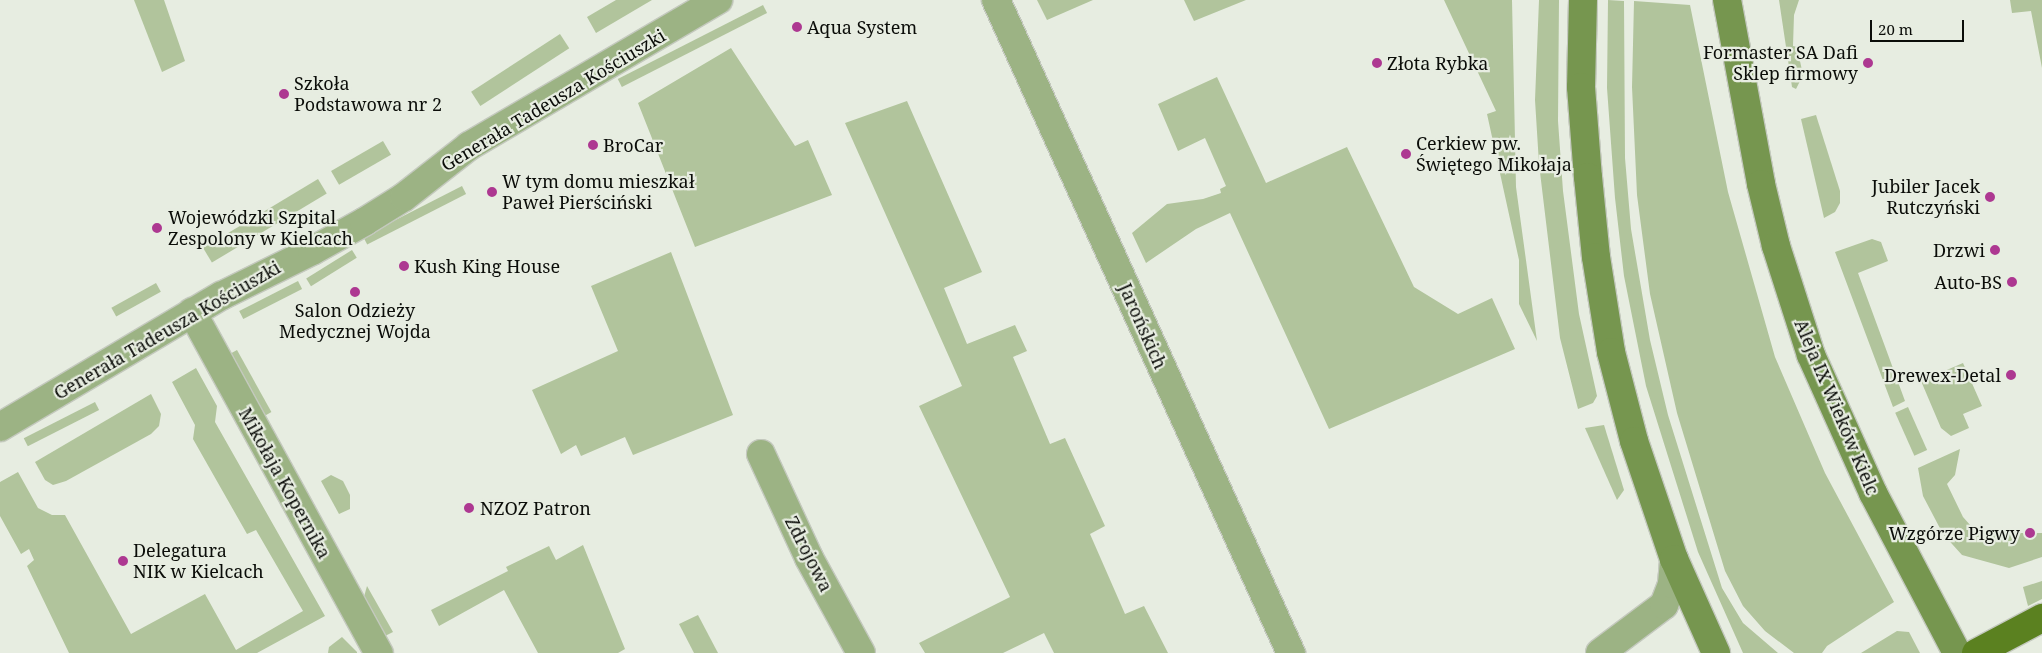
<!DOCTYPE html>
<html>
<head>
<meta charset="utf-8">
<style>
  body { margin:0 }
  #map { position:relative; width:2042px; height:653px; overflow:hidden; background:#e7ede1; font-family:"Noto Serif",serif }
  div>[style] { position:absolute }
  .green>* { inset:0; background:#b1c49c; transform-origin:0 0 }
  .roads { filter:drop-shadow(1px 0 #c4c9be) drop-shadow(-1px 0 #c4c9be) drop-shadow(0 1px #c4c9be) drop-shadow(0 -1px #c4c9be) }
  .minor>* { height:28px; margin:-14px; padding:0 14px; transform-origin:14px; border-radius:14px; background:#9cb384 }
  .secondary>* { height:28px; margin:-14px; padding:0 14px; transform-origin:14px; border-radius:14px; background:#76964f }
  .primary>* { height:28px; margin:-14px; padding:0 14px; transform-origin:14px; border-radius:14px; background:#5b8120 }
  .dots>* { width:14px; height:14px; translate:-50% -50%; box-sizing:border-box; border:2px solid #e7ede1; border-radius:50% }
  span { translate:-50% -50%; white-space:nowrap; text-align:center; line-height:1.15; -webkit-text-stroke:4.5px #e7ede1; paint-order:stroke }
  .poi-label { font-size:18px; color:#0b0d09 }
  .left { translate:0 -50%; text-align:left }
  .right { translate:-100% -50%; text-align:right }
  .street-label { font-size:18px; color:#0b0d09 }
  .scale { position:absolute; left:1870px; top:20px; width:94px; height:22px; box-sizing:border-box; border:2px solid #0b0d09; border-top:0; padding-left:6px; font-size:15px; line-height:18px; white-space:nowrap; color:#0b0d09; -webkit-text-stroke:4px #e7ede1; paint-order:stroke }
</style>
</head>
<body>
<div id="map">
  <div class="green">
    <i style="clip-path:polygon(134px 0,164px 0,185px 61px,162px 72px)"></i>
    <i style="clip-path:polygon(616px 0,652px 0,596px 33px,587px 17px)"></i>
    <i style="clip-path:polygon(1037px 0,1093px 0,1047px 20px)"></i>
    <i style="clip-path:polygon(1184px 0,1246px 0,1194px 21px)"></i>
    <i style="clip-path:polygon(1444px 0,1512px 0,1516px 187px,1537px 341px,1519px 304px,1519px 260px,1487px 114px,1496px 111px)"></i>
    <i style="clip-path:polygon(1539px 0,1559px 0,1558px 121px,1563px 191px,1579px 314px,1597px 396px,1593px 403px,1578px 409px,1560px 338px,1539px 164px,1535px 100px)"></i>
    <i style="clip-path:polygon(1608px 0,1624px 1px,1625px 158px,1631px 229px,1650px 340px,1668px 415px,1722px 588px,1743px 623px,1778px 653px,1743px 653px,1698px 552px,1646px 386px,1624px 276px,1615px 198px,1607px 88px)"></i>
    <i style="clip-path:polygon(1779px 0,1799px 0,1794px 15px,1793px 46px,1797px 47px,1803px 75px,1796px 89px,1792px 87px)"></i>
    <i style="clip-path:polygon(2010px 0,2042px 0,2042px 68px,2031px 11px,2012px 13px)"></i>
    <i style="clip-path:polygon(1634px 1px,1690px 5px,1728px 192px,1775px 357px,1825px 473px,1894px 602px,1827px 646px,1822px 653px,1794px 653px,1765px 631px,1743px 606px,1725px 571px,1677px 413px,1650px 294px,1637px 195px,1632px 87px)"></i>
    <i style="left:763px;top:5px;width:9px;height:163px;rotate:63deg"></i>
    <i style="left:560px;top:34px;width:17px;height:106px;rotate:57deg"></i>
    <i style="clip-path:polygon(731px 48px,795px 146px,808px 140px,832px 195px,695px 247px,638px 103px)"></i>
    <i style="clip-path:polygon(1217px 77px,1266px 183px,1347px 147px,1414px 287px,1458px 314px,1492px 298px,1515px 349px,1329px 429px,1230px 213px,1196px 229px,1146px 263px,1132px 233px,1167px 204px,1203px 199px,1221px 193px,1220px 189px,1226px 186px,1205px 138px,1178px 151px,1158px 104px)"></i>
    <i style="clip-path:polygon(907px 101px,982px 272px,944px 288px,967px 344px,1015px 325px,1027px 351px,1013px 357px,1050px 444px,1065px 438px,1105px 526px,1090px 534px,1125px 614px,1144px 606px,1168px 653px,1054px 653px,1044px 633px,1003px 653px,925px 653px,919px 643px,1010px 597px,919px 406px,962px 386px,845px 123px)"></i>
    <i style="clip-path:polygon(1816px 115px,1840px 191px,1840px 203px,1835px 212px,1824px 218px,1801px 119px)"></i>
    <i style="left:383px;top:141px;width:16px;height:60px;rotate:60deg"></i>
    <i style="left:318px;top:179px;width:17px;height:134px;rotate:59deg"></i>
    <i style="left:462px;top:186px;width:9px;height:111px;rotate:63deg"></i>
    <i style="clip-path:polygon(1872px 239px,1881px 242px,1888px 261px,1858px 273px,1905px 401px,1893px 407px,1835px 252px)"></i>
    <i style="left:352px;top:250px;width:9px;height:54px;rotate:58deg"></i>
    <i style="clip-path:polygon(671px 252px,733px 415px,633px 455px,625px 437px,581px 456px,576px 445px,561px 454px,532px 390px,618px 351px,591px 286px)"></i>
    <i style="left:298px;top:281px;width:9px;height:66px;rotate:63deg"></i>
    <i style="left:156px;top:283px;width:10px;height:51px;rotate:61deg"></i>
    <i style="left:237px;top:350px;width:71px;height:14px;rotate:61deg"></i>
    <i style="clip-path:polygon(1963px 363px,1982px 406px,1963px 414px,1969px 428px,1951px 436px,1941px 428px,1921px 381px)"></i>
    <i style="clip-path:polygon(196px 368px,217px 406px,215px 422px,325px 616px,257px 653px,69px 653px,27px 566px,34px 560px,29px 549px,21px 554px,0 516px,0 482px,18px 472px,38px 508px,52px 515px,65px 515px,131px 634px,205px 594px,236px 650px,303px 611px,256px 530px,247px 534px,193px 439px,195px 425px,172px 382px)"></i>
    <i style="clip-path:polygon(151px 394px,161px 414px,159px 426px,151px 434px,66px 481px,53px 485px,45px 480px,35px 462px)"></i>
    <i style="left:95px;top:402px;width:9px;height:80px;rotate:63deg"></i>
    <i style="left:1908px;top:407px;width:47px;height:14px;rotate:66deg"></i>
    <i style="clip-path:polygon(1604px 425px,1624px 490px,1617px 500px,1585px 428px)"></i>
    <i style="clip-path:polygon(1960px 449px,1955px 475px,1947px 484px,1963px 517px,1971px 526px,1989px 533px,2042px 533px,2042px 557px,2009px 568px,1962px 555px,1943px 534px,1923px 496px,1918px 468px)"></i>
    <i style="clip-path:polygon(331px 475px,343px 481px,350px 495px,350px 509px,339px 514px,321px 481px)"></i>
    <i style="clip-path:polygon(583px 545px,625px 649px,618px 653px,538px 653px,504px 590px,439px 626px,431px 610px,508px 571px,506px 567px,549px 546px,556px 560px)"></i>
    <i style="clip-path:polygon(2042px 581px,2042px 599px,2028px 606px,2023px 587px)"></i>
    <i style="clip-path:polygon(367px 586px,393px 632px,385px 636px,362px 604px)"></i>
    <i style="clip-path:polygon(698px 615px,718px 653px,694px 653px,679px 624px)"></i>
    <i style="clip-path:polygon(1897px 631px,1909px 632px,1920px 653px,1861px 653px)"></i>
    <i style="clip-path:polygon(342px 637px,357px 652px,357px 653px,328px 653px,329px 647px)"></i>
  </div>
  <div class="roads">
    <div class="minor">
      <i style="left:996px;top:0;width:717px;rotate:65.69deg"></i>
      <i style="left:192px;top:312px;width:389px;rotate:61.3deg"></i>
      <i style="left:0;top:427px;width:257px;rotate:-30.7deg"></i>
      <i style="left:221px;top:296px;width:102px;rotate:-26.3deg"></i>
      <i style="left:312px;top:251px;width:60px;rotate:-29.1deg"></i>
      <i style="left:364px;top:222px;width:47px;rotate:-32deg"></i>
      <i style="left:404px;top:197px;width:83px;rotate:-38.1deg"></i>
      <i style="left:469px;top:146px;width:289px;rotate:-30.4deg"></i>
      <i style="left:761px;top:454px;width:115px;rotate:65.2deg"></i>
      <i style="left:809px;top:558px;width:108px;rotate:61.3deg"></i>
      <i style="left:1600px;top:653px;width:80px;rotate:-36.9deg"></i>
      <i style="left:1664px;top:605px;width:22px;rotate:-69deg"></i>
      <i style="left:1672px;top:584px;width:25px;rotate:-85deg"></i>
    </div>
    <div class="secondary">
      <i style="left:1583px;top:0;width:87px;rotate:91.3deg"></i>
      <i style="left:1581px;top:87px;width:90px;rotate:85.6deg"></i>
      <i style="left:1588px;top:177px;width:80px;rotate:84.3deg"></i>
      <i style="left:1596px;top:257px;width:96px;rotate:81deg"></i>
      <i style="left:1611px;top:352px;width:92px;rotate:75.5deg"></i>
      <i style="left:1634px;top:441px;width:125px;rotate:71.3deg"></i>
      <i style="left:1674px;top:559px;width:103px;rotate:65.9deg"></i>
      <i style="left:1727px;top:0;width:187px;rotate:79.5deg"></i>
      <i style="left:1761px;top:184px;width:64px;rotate:76.4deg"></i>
      <i style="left:1776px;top:246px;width:114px;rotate:72.2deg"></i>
      <i style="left:1811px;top:355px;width:151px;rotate:65.8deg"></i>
      <i style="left:1873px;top:493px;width:181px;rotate:62.3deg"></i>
    </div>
    <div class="primary">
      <i style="left:1976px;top:653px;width:75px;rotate:-27.9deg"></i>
    </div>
  </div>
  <div class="dots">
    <i style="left:797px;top:27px;background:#ad3891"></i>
    <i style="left:1377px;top:63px;background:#ad3891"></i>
    <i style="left:1868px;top:63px;background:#ad3891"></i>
    <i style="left:284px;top:94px;background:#ad3891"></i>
    <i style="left:593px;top:145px;background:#ad3891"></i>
    <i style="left:1406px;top:154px;background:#ad3891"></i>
    <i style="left:492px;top:192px;background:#ad3891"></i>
    <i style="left:1990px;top:197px;background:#ad3891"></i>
    <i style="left:157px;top:228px;background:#ad3891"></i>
    <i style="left:1995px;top:250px;background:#ad3891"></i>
    <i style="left:404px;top:266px;background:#ad3891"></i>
    <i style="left:2012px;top:282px;background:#ad3891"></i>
    <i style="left:355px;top:292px;background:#ad3891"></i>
    <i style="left:2011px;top:375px;background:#ad3891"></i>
    <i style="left:469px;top:508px;background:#ad3891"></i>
    <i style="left:2030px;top:533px;background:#ad3891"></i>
    <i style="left:123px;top:561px;background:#ad3891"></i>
  </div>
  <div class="poi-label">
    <span class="left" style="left:807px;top:27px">Aqua System</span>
    <span class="right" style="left:1858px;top:63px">Formaster SA Dafi<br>Sklep firmowy</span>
    <span class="left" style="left:1387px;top:63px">Złota Rybka</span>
    <span class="left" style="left:294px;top:94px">Szkoła<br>Podstawowa nr 2</span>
    <span class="left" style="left:1416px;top:154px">Cerkiew pw.<br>Świętego Mikołaja</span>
    <span class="left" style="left:603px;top:145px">BroCar</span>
    <span class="left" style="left:502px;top:192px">W tym domu mieszkał<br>Paweł Pierściński</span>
    <span class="right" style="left:1980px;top:197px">Jubiler Jacek<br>Rutczyński</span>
    <span class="left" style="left:168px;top:228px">Wojewódzki Szpital<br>Zespolony w Kielcach</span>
    <span class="right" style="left:1985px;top:250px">Drzwi</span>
    <span class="left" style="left:414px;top:266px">Kush King House</span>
    <span class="right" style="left:2002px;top:282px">Auto-BS</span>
    <span style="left:355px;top:321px">Salon Odzieży<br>Medycznej Wojda</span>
    <span class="right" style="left:2001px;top:375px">Drewex-Detal</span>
    <span class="left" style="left:480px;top:508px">NZOZ Patron</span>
    <span class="right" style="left:2020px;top:533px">Wzgórze Pigwy</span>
    <span class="left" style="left:133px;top:561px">Delegatura<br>NIK w Kielcach</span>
  </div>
  <div class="street-label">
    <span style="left:553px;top:100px;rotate:-31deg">Generała Tadeusza Kościuszki</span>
    <span style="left:1143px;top:326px;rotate:66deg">Jarońskich</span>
    <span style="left:167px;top:330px;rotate:-30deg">Generała Tadeusza Kościuszki</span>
    <span style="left:1837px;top:407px;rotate:67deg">Aleja IX Wieków Kielc</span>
    <span style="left:285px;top:483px;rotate:61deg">Mikołaja Kopernika</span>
    <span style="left:809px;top:554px;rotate:63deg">Zdrojowa</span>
  </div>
  <div class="scale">20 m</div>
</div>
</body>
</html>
